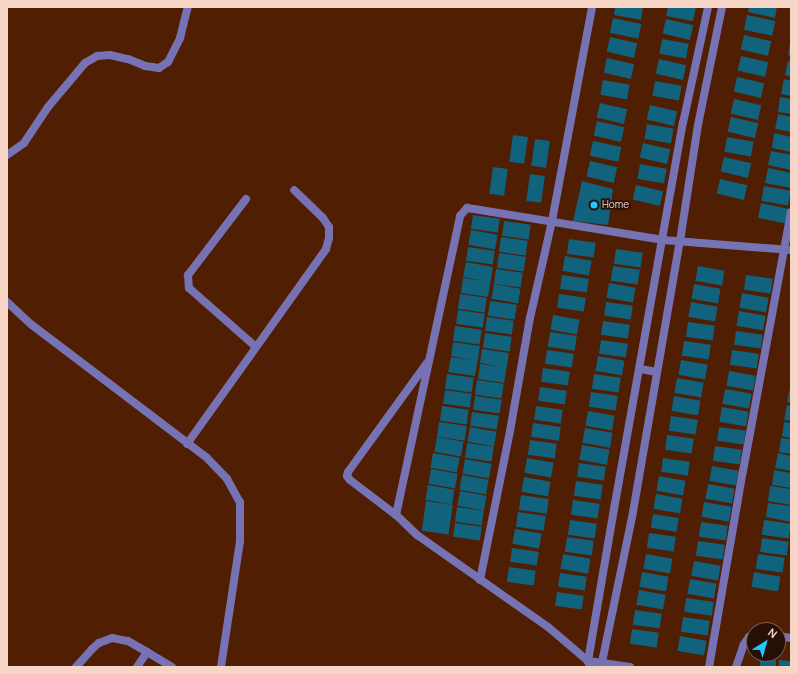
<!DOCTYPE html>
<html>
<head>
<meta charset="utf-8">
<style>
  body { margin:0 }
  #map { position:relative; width:798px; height:674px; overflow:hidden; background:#4f1e03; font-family:Manrope,sans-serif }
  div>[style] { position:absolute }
  .building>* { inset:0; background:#11627c; transform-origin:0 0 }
  .minor>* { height:8px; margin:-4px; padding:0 4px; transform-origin:4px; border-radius:4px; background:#7672b3 }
  .dots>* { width:11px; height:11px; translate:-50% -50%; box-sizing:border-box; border:2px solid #261006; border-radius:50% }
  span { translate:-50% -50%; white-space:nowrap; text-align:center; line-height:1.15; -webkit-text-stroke:3.5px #261006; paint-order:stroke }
  .poi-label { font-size:10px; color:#f6d5c7 }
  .left { translate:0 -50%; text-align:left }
  .frame { position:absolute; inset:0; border:8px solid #f6d5c7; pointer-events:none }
  .north { position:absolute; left:746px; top:622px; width:40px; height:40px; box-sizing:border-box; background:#261006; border:1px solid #795f53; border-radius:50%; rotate:37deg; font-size:11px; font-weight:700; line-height:16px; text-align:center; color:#f6d5c7 }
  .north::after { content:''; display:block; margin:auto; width:14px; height:18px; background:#1dc9fd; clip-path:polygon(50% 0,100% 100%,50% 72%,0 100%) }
</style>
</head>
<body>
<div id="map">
  <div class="building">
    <i style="clip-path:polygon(615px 7px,643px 7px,641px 20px,614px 15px)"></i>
    <i style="clip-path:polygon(668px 7px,696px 7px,693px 21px,666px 16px)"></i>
    <i style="clip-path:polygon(749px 7px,777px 7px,775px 18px,748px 12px)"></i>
    <i style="left:747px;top:15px;width:29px;height:15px;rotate:12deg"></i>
    <i style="left:613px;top:18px;width:29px;height:15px;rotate:12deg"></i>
    <i style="left:666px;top:19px;width:28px;height:15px;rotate:13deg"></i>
    <i style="left:744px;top:35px;width:28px;height:15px;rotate:13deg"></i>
    <i style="left:610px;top:37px;width:28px;height:15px;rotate:13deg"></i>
    <i style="left:662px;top:39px;width:27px;height:15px;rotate:10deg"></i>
    <i style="clip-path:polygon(790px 43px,791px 43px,791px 56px,788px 55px)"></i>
    <i style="left:741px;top:56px;width:28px;height:15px;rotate:13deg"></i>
    <i style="left:607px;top:58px;width:28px;height:15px;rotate:13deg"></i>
    <i style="left:659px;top:59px;width:28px;height:15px;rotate:13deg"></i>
    <i style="clip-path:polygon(788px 61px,791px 61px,791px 77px,785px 75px)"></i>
    <i style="left:737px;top:77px;width:28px;height:15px;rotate:13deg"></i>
    <i style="clip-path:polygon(784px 79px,791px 81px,791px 96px,781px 94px)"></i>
    <i style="left:603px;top:80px;width:27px;height:15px;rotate:10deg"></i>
    <i style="left:655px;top:81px;width:27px;height:15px;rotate:10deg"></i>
    <i style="clip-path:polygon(780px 97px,791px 99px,791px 114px,778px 112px)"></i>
    <i style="left:734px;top:99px;width:28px;height:15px;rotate:13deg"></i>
    <i style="left:600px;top:103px;width:28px;height:15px;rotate:13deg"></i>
    <i style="left:650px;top:105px;width:28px;height:15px;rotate:13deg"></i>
    <i style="clip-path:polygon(778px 114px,791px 117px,791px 132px,775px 129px)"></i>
    <i style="left:731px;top:117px;width:28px;height:15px;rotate:13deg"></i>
    <i style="left:597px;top:121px;width:28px;height:15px;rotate:13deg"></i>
    <i style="left:647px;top:124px;width:27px;height:15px;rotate:10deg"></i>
    <i style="clip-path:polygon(774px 133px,791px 137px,791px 152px,772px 148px)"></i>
    <i style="left:513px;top:135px;width:15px;height:27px;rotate:8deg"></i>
    <i style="left:727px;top:137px;width:27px;height:15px;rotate:10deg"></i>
    <i style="left:535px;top:139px;width:15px;height:27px;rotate:8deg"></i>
    <i style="left:593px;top:141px;width:29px;height:15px;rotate:12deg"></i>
    <i style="left:643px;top:143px;width:28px;height:15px;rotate:13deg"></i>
    <i style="clip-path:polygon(771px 151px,791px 155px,791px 170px,768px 165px)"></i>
    <i style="left:724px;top:157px;width:28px;height:15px;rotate:13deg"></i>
    <i style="left:590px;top:161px;width:28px;height:16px;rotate:13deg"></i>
    <i style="left:640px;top:164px;width:27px;height:15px;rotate:10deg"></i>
    <i style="left:493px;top:167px;width:15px;height:27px;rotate:8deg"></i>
    <i style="clip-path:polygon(768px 168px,791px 173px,791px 188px,765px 183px)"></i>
    <i style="left:530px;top:174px;width:15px;height:27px;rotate:8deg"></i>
    <i style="left:720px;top:179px;width:28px;height:15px;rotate:13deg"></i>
    <i style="clip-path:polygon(582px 181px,613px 189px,608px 225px,573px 221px)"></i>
    <i style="left:636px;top:185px;width:28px;height:15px;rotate:13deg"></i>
    <i style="left:764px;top:186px;width:27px;height:15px;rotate:10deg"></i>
    <i style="left:761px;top:203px;width:29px;height:15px;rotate:12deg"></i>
    <i style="left:473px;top:215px;width:27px;height:14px;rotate:8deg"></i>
    <i style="left:504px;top:221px;width:27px;height:15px;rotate:8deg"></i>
    <i style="left:471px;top:230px;width:27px;height:15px;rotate:10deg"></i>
    <i style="left:501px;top:237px;width:27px;height:15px;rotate:8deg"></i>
    <i style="left:569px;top:239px;width:27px;height:15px;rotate:8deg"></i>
    <i style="left:468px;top:247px;width:27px;height:14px;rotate:8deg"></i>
    <i style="left:616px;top:249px;width:27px;height:15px;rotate:8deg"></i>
    <i style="left:499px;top:253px;width:27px;height:15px;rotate:8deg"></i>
    <i style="left:565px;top:256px;width:27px;height:15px;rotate:10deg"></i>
    <i style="clip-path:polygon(466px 262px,493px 267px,488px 297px,461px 293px,463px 278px,485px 281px,463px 277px)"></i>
    <i style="left:613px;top:266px;width:27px;height:15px;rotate:8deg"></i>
    <i style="left:698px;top:266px;width:27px;height:15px;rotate:10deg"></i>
    <i style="left:496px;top:269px;width:27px;height:15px;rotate:8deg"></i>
    <i style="left:562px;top:275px;width:27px;height:14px;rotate:8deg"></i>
    <i style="left:746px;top:275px;width:27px;height:15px;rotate:8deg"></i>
    <i style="left:609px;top:283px;width:27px;height:15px;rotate:10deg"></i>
    <i style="left:494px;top:284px;width:27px;height:15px;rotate:10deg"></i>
    <i style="left:694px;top:284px;width:27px;height:15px;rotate:10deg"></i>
    <i style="left:742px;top:293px;width:27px;height:15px;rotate:10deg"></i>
    <i style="left:460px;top:294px;width:27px;height:15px;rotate:8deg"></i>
    <i style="left:559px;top:294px;width:27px;height:14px;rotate:8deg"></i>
    <i style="left:490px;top:301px;width:27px;height:15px;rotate:8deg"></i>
    <i style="left:606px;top:302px;width:27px;height:14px;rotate:8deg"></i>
    <i style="left:691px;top:302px;width:27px;height:15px;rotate:10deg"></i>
    <i style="left:458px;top:310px;width:27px;height:14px;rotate:8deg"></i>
    <i style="left:739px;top:311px;width:27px;height:15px;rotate:10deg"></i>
    <i style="left:553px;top:315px;width:27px;height:15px;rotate:10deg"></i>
    <i style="left:487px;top:317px;width:27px;height:14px;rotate:8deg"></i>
    <i style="left:603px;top:321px;width:27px;height:14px;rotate:8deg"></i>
    <i style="left:688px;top:322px;width:27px;height:15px;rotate:8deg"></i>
    <i style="left:455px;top:326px;width:27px;height:15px;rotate:8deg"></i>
    <i style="left:736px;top:331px;width:27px;height:14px;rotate:8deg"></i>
    <i style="left:550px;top:332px;width:27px;height:15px;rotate:8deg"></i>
    <i style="left:485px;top:333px;width:27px;height:15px;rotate:8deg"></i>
    <i style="left:601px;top:340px;width:27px;height:14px;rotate:8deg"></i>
    <i style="left:684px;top:341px;width:27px;height:15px;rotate:8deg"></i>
    <i style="clip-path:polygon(453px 342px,480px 346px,475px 376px,448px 372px,451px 357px,472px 360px,451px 356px)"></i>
    <i style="clip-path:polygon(482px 349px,509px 353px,504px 383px,478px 379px,480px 364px,501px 367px,480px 363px)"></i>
    <i style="left:547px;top:350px;width:27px;height:14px;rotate:8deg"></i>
    <i style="left:732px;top:350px;width:27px;height:15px;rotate:8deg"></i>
    <i style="left:598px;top:356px;width:27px;height:15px;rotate:10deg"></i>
    <i style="left:681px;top:360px;width:27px;height:15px;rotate:10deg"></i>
    <i style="left:543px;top:368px;width:27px;height:14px;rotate:8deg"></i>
    <i style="left:729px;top:371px;width:27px;height:15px;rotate:10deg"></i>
    <i style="left:447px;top:374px;width:27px;height:15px;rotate:8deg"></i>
    <i style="left:594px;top:374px;width:27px;height:15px;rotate:8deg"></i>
    <i style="left:677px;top:378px;width:27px;height:15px;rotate:10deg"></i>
    <i style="left:477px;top:380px;width:27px;height:15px;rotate:8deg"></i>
    <i style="left:540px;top:387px;width:27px;height:14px;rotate:8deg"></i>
    <i style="clip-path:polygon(790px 388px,791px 388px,791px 403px,787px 402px)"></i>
    <i style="left:725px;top:389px;width:27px;height:15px;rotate:10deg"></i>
    <i style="left:445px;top:390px;width:27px;height:14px;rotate:8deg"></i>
    <i style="left:591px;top:392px;width:27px;height:15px;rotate:8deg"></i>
    <i style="left:475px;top:396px;width:27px;height:14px;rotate:8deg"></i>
    <i style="left:674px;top:396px;width:27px;height:15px;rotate:10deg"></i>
    <i style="clip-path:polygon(787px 405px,791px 406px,791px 421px,784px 420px)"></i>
    <i style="left:442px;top:406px;width:27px;height:15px;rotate:8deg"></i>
    <i style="left:536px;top:406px;width:27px;height:14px;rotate:8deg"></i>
    <i style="left:722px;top:407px;width:27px;height:15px;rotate:10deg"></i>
    <i style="left:588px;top:411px;width:27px;height:15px;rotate:10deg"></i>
    <i style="left:472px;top:412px;width:27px;height:14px;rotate:8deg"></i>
    <i style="left:671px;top:416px;width:27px;height:15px;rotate:8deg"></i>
    <i style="left:439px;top:422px;width:28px;height:15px;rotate:8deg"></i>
    <i style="clip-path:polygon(784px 422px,791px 423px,791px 438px,782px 436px)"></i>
    <i style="left:533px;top:423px;width:28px;height:14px;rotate:8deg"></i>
    <i style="left:470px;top:427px;width:27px;height:15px;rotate:10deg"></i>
    <i style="left:719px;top:427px;width:27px;height:14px;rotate:8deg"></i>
    <i style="left:585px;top:428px;width:28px;height:15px;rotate:10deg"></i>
    <i style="left:667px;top:435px;width:27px;height:15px;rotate:8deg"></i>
    <i style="left:437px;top:437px;width:27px;height:15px;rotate:10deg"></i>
    <i style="clip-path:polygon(781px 438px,791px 439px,791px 454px,779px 452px)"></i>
    <i style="left:530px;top:440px;width:27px;height:15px;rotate:8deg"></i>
    <i style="left:467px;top:443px;width:27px;height:15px;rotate:8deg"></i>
    <i style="left:582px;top:445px;width:28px;height:15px;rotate:10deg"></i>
    <i style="left:715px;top:446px;width:27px;height:15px;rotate:8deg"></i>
    <i style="left:433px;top:453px;width:27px;height:15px;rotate:10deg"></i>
    <i style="clip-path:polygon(778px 453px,791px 456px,791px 471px,775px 468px)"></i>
    <i style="left:527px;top:458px;width:27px;height:15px;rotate:10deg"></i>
    <i style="left:663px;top:458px;width:27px;height:14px;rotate:8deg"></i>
    <i style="left:465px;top:459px;width:27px;height:15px;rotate:10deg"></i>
    <i style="left:579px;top:463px;width:27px;height:14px;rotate:8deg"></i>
    <i style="left:712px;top:466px;width:27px;height:15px;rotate:10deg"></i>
    <i style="left:431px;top:469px;width:27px;height:15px;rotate:10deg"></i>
    <i style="clip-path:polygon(774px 470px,791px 473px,791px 488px,772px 485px)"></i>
    <i style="left:462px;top:475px;width:27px;height:15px;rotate:10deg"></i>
    <i style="left:659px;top:476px;width:27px;height:15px;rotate:10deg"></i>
    <i style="left:524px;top:477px;width:27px;height:15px;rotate:10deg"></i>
    <i style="left:576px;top:481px;width:27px;height:15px;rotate:8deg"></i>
    <i style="left:708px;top:484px;width:27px;height:15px;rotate:10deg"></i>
    <i style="left:428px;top:485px;width:27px;height:15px;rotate:10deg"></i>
    <i style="clip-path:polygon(770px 486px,791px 489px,791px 505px,768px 501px)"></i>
    <i style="left:460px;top:491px;width:27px;height:15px;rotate:10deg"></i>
    <i style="left:656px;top:494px;width:27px;height:15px;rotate:10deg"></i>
    <i style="left:521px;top:495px;width:28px;height:15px;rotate:8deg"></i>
    <i style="left:573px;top:500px;width:27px;height:15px;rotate:8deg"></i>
    <i style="left:426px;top:501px;width:27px;height:30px;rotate:8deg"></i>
    <i style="left:704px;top:502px;width:28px;height:15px;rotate:10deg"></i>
    <i style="clip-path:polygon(768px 503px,791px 506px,791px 522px,766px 517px)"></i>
    <i style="left:457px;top:507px;width:27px;height:15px;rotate:8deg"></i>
    <i style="left:518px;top:512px;width:28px;height:15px;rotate:8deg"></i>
    <i style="left:653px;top:514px;width:26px;height:14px;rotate:9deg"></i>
    <i style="left:570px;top:520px;width:27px;height:15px;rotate:8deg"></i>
    <i style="left:764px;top:520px;width:27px;height:15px;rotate:8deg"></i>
    <i style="left:701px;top:522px;width:27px;height:15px;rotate:8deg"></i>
    <i style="left:455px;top:523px;width:27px;height:14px;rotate:8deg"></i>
    <i style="left:515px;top:529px;width:27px;height:15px;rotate:10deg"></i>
    <i style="left:649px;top:533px;width:27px;height:15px;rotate:8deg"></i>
    <i style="left:567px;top:537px;width:27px;height:15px;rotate:8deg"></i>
    <i style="left:762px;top:538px;width:27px;height:14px;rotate:8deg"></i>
    <i style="left:698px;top:541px;width:27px;height:15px;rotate:8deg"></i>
    <i style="left:512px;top:548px;width:27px;height:14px;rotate:8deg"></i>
    <i style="left:563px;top:554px;width:28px;height:15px;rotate:10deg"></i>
    <i style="left:646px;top:554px;width:27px;height:15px;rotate:10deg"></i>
    <i style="left:758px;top:554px;width:27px;height:15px;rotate:8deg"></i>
    <i style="left:694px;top:561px;width:27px;height:15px;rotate:10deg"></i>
    <i style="left:509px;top:567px;width:27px;height:15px;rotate:8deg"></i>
    <i style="left:642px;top:572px;width:27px;height:15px;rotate:10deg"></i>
    <i style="left:754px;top:572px;width:27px;height:15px;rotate:10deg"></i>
    <i style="left:560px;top:573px;width:27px;height:14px;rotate:8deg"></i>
    <i style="left:690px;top:579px;width:27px;height:15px;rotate:10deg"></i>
    <i style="left:639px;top:590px;width:27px;height:15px;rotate:10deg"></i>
    <i style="left:557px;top:592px;width:27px;height:14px;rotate:8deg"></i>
    <i style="left:686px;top:598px;width:28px;height:14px;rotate:8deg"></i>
    <i style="left:635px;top:610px;width:27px;height:15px;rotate:8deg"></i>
    <i style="left:683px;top:617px;width:27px;height:15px;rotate:8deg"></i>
    <i style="left:632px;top:629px;width:27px;height:15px;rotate:8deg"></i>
    <i style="left:680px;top:636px;width:27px;height:15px;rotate:10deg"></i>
    <i style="left:760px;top:660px;width:16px;height:7px"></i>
    <i style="clip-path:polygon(779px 660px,791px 661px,791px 667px,779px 667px)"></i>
  </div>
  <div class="minor">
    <i style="left:7px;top:155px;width:21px;rotate:-35deg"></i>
    <i style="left:24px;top:143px;width:43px;rotate:-56.3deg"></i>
    <i style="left:48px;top:107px;width:57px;rotate:-49.9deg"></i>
    <i style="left:85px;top:63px;width:14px;rotate:-30deg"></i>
    <i style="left:97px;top:56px;width:13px;rotate:-4deg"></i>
    <i style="left:110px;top:55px;width:18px;rotate:13deg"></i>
    <i style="left:128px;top:59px;width:18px;rotate:22deg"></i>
    <i style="left:145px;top:66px;width:14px;rotate:8deg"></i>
    <i style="left:159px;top:68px;width:11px;rotate:-34deg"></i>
    <i style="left:168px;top:62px;width:27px;rotate:-63deg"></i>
    <i style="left:180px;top:38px;width:32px;rotate:-76deg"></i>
    <i style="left:246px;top:199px;width:96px;rotate:127.3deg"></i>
    <i style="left:188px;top:275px;width:13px;rotate:86deg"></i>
    <i style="left:189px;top:288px;width:89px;rotate:41.4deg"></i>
    <i style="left:7px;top:302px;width:34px;rotate:43deg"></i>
    <i style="left:32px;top:325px;width:220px;rotate:37.2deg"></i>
    <i style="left:207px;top:458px;width:29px;rotate:46deg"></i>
    <i style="left:227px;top:479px;width:26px;rotate:61deg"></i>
    <i style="left:240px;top:502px;width:39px;rotate:90deg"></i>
    <i style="left:240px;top:541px;width:127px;rotate:98.6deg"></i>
    <i style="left:640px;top:369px;width:17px;rotate:10deg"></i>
    <i style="left:187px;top:444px;width:239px;rotate:-54.5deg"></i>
    <i style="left:326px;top:249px;width:11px;rotate:-75deg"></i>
    <i style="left:329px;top:238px;width:11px;rotate:-90deg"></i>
    <i style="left:329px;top:227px;width:11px;rotate:-124deg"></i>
    <i style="left:323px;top:218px;width:40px;rotate:-136deg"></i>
    <i style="left:396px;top:515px;width:58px;rotate:-142.7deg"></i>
    <i style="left:350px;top:480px;width:5px;rotate:-127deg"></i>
    <i style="left:347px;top:476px;width:4px;rotate:-76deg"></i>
    <i style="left:348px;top:472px;width:135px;rotate:-54.1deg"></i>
    <i style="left:480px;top:580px;width:152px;rotate:-78.6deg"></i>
    <i style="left:510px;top:431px;width:115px;rotate:-80deg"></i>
    <i style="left:530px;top:318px;width:99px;rotate:-77.2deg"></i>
    <i style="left:552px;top:221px;width:218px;rotate:-79.4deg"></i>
    <i style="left:778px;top:636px;width:13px;rotate:9deg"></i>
    <i style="left:589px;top:664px;width:3px;rotate:-108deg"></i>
    <i style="left:588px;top:661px;width:154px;rotate:-80.3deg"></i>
    <i style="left:614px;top:509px;width:392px;rotate:-79.9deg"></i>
    <i style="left:683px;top:123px;width:119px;rotate:-77.8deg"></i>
    <i style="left:76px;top:667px;width:24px;rotate:-48deg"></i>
    <i style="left:92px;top:649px;width:9px;rotate:-41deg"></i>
    <i style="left:99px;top:643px;width:14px;rotate:-21deg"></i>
    <i style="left:112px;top:638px;width:16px;rotate:11deg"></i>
    <i style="left:128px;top:641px;width:22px;rotate:30deg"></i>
    <i style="left:137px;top:667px;width:18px;rotate:-56deg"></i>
    <i style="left:147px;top:652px;width:29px;rotate:31deg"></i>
    <i style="left:601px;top:667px;width:158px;rotate:-78.3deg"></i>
    <i style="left:633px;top:512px;width:275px;rotate:-80.2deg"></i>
    <i style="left:680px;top:241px;width:117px;rotate:-81.2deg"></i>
    <i style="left:698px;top:125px;width:120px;rotate:-78.5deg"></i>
    <i style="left:630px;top:667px;width:42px;rotate:-171.9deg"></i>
    <i style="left:588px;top:661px;width:52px;rotate:-139.6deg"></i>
    <i style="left:548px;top:627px;width:160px;rotate:-144.9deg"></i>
    <i style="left:417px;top:535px;width:29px;rotate:-136deg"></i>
    <i style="left:396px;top:515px;width:306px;rotate:-77.9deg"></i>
    <i style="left:460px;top:216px;width:11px;rotate:-49deg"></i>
    <i style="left:467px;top:208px;width:7px;rotate:8deg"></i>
    <i style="left:474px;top:209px;width:192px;rotate:9.3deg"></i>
    <i style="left:663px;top:240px;width:128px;rotate:4.5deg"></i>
    <i style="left:709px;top:667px;width:199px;rotate:-80.2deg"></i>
    <i style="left:743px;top:471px;width:263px;rotate:-79.5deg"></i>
    <i style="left:736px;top:667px;width:24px;rotate:-71deg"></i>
    <i style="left:744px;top:644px;width:9px;rotate:-54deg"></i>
    <i style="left:749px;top:637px;width:5px;rotate:-11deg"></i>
  </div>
  <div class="dots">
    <i style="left:594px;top:205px;background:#1dc9fd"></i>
  </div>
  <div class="poi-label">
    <span class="left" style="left:602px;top:205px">Home</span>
  </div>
  <div class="frame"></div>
  <div class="north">N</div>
</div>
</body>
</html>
